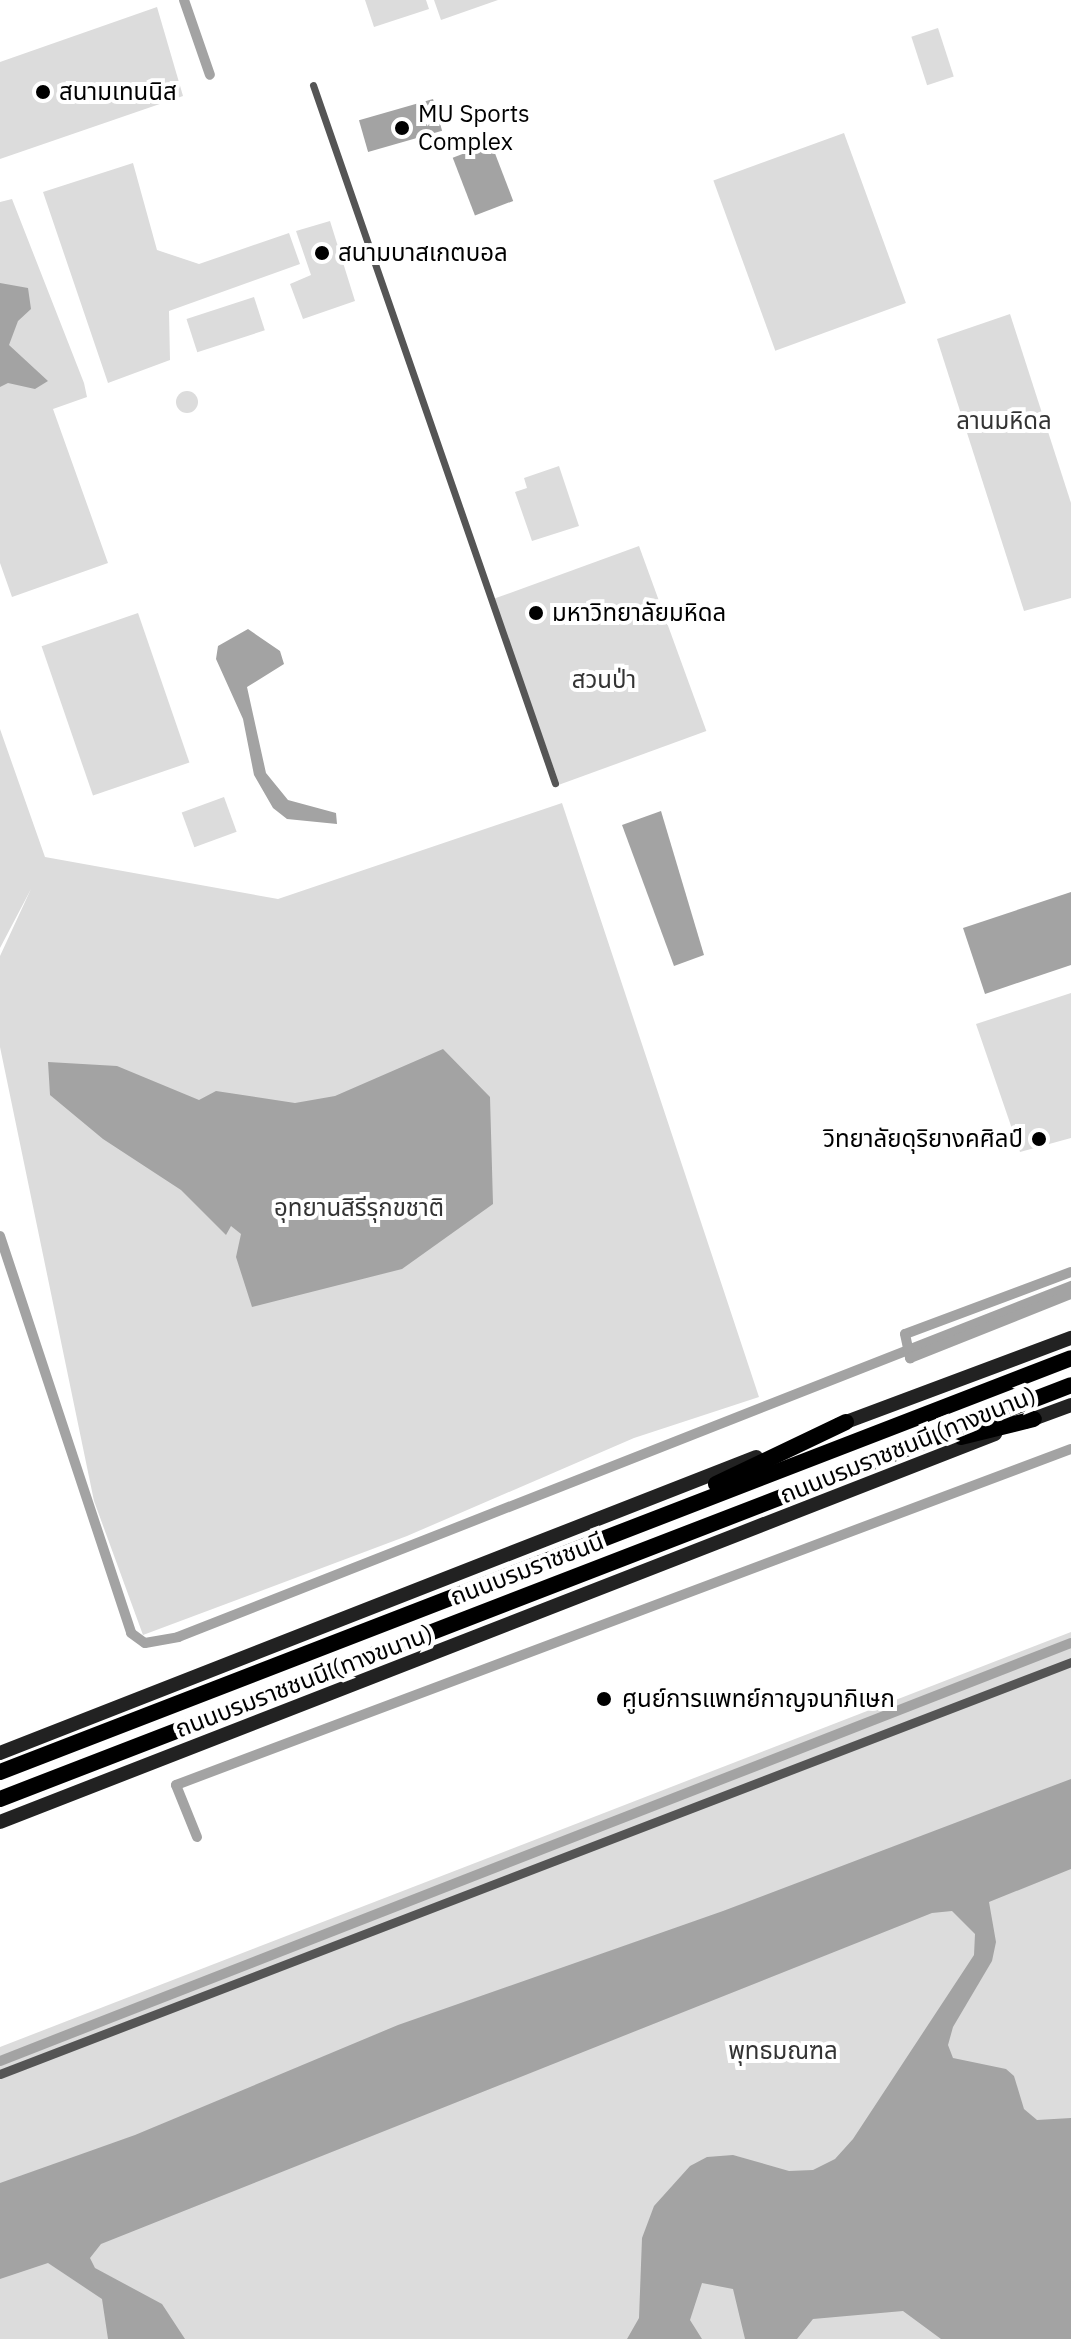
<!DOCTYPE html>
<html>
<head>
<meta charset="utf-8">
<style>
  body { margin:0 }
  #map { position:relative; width:1071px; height:2339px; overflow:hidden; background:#fff; font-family:"IBM Plex Sans","Noto Sans Thai",sans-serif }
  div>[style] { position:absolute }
  .green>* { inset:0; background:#dcdcdc; transform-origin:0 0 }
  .round { border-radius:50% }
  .water>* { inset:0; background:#a3a3a3; transform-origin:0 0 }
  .canal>* { height:10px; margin:-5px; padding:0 5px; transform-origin:5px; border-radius:5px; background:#a3a3a3 }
  .pedestrian>* { height:7px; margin:-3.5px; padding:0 3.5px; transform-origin:3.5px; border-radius:3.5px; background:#555 }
  .minor>* { height:9px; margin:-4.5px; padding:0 4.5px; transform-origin:4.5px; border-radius:4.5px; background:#555 }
  .secondary>* { height:14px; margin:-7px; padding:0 7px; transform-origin:7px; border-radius:7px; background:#222 }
  .trunk>* { height:16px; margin:-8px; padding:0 8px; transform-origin:8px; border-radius:8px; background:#000 }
  .dots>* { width:22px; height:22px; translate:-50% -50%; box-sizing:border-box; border:4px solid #fff; border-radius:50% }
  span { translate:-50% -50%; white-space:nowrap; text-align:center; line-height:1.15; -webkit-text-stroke:8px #fff; paint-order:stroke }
  .poi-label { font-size:24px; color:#000 }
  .left { translate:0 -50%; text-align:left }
  .right { translate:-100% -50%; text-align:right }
  .park-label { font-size:24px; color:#333 }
  .street-label { font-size:24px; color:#000 }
</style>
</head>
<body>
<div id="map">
  <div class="green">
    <i style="clip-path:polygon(365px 0,426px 0,429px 9px,374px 27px)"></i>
    <i style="clip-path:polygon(434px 0,498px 0,441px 20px)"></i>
    <i style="clip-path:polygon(157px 7px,183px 96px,0 159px,0 62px)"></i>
    <i style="left:938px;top:28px;width:51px;height:28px;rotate:72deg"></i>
    <i style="left:844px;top:133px;width:181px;height:139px;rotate:70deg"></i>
    <i style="clip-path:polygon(133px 163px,157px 250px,199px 264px,289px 233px,300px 264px,169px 311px,170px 360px,108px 383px,43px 192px)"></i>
    <i style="clip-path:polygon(12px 199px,84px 383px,87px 397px,53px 409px,108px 563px,12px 597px,0 563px,0 202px)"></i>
    <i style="clip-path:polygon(330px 221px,355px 301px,303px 319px,290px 284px,311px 275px,296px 231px)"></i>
    <i style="left:254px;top:297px;width:35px;height:71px;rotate:72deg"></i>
    <i style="clip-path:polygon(1010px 314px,1071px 503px,1071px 598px,1024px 611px,937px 339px)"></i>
    <i class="round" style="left:176px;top:391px;width:22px;height:22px"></i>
    <i style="clip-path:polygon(559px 466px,579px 526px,532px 541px,515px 492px,527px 488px,524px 478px)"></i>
    <i style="left:639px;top:546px;width:197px;height:156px;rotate:70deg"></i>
    <i style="left:138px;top:613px;width:158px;height:102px;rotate:71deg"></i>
    <i style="clip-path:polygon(0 729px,45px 857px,278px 899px,562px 803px,759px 1397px,634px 1438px,407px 1536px,143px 1635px,94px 1501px,0 1047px,0 956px,31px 889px,0 948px)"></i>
    <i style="left:224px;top:797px;width:37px;height:45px;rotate:70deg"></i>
    <i style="clip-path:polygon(1071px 993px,1071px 1138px,1020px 1152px,976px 1024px)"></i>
    <i style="clip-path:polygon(1071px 1632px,1071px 2339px,0 2339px,0 2047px)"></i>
  </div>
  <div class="water">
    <i style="left:433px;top:99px;width:33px;height:77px;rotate:74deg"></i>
    <i style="left:491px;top:143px;width:62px;height:41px;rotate:69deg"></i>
    <i style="clip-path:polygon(0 283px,28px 288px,31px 309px,18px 321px,9px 345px,48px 381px,35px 389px,8px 383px,0 387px)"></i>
    <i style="clip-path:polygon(248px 629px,280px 651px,284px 664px,247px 687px,266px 773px,288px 800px,336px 813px,337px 824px,287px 819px,273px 808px,254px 775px,243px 719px,216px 659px,218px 646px)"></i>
    <i style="clip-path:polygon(661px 811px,704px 955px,674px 966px,622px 825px)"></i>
    <i style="clip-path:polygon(1071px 892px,1071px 965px,985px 994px,963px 928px)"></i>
    <i style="clip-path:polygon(443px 1049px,490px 1097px,493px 1204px,402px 1269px,252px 1307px,236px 1257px,241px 1234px,231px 1226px,226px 1235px,181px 1190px,103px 1139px,50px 1095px,48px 1062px,117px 1066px,199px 1100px,216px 1091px,295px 1103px,335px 1096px)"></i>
    <i style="clip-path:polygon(1071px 1779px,1071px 1869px,989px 1902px,996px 1942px,992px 1961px,953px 2027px,948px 2045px,953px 2058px,1006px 2069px,1014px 2076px,1024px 2109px,1037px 2120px,1071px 2118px,1071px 2339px,941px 2339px,903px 2311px,813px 2319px,797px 2339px,745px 2339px,733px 2289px,702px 2283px,690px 2320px,702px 2339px,627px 2339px,639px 2318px,642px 2238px,654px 2206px,690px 2166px,707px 2157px,733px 2155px,789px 2171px,813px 2170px,835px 2159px,853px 2139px,974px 1955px,975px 1934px,952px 1911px,932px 1913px,101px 2244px,90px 2258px,95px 2268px,162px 2304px,185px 2339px,108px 2339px,102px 2299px,48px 2263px,0 2279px,0 2183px,135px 2135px,398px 2025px,723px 1911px)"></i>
  </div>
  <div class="canal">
    <i style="left:184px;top:0;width:79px;rotate:70.9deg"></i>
    <i style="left:0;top:1236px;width:418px;rotate:71.7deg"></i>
    <i style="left:131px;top:1633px;width:17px;rotate:36deg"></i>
    <i style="left:145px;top:1643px;width:34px;rotate:-10deg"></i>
    <i style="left:178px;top:1637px;width:960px;rotate:-21.46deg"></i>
    <i style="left:1071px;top:1272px;width:177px;rotate:159.5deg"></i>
    <i style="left:905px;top:1334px;width:25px;rotate:78deg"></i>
    <i style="left:910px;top:1358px;width:173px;rotate:-21.7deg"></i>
    <i style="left:197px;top:1837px;width:56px;rotate:-112deg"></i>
    <i style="left:176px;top:1785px;width:956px;rotate:-20.58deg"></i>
    <i style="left:0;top:2061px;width:1150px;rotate:-21.32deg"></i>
  </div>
  <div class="pedestrian">
    <i style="left:313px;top:85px;width:739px;rotate:70.88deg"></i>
  </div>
  <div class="minor">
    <i style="left:0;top:2074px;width:1148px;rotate:-21.04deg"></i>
  </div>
  <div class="secondary">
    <i style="left:1025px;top:1422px;width:49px;rotate:-20.3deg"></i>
    <i style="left:838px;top:1425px;width:249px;rotate:-20.5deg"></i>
    <i style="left:0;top:1753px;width:812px;rotate:-21.38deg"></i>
    <i style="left:0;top:1822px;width:1068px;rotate:-21.3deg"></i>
  </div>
  <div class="trunk">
    <i style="left:961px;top:1437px;width:75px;rotate:-13.9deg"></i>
    <i style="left:716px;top:1484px;width:144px;rotate:-25.5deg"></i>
    <i style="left:0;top:1772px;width:1148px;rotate:-21.13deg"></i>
    <i style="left:0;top:1799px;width:1148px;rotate:-21.13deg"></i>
  </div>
  <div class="dots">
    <i style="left:43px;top:92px;background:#000"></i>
    <i style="left:402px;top:128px;background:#000"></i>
    <i style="left:322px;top:253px;background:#000"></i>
    <i style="left:536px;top:613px;background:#000"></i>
    <i style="left:1039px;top:1139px;background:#000"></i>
    <i style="left:604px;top:1699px;background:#000"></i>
  </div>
  <div class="poi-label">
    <span class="left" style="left:59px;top:92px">สนามเทนนิส</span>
    <span class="left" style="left:418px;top:128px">MU Sports<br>Complex</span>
    <span class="left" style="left:338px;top:253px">สนามบาสเกตบอล</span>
    <span class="left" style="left:552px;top:613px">มหาวิทยาลัยมหิดล</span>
    <span class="right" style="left:1023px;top:1139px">วิทยาลัยดุริยางคศิลป์</span>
    <span class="left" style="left:622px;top:1699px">ศูนย์การแพทย์กาญจนาภิเษก</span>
  </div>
  <div class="park-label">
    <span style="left:1004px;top:421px">ลานมหิดล</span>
    <span style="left:604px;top:680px">สวนป่า</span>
    <span style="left:359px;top:1208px">อุทยานสิรีรุกขชาติ</span>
    <span style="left:783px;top:2051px">พุทธมณฑล</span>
  </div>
  <div class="street-label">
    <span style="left:908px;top:1445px;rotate:-22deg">ถนนบรมราชชนนี (ทางขนาน)</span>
    <span style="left:527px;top:1569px;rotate:-21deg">ถนนบรมราชชนนี</span>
    <span style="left:304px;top:1681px;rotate:-21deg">ถนนบรมราชชนนี (ทางขนาน)</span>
  </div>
</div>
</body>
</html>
